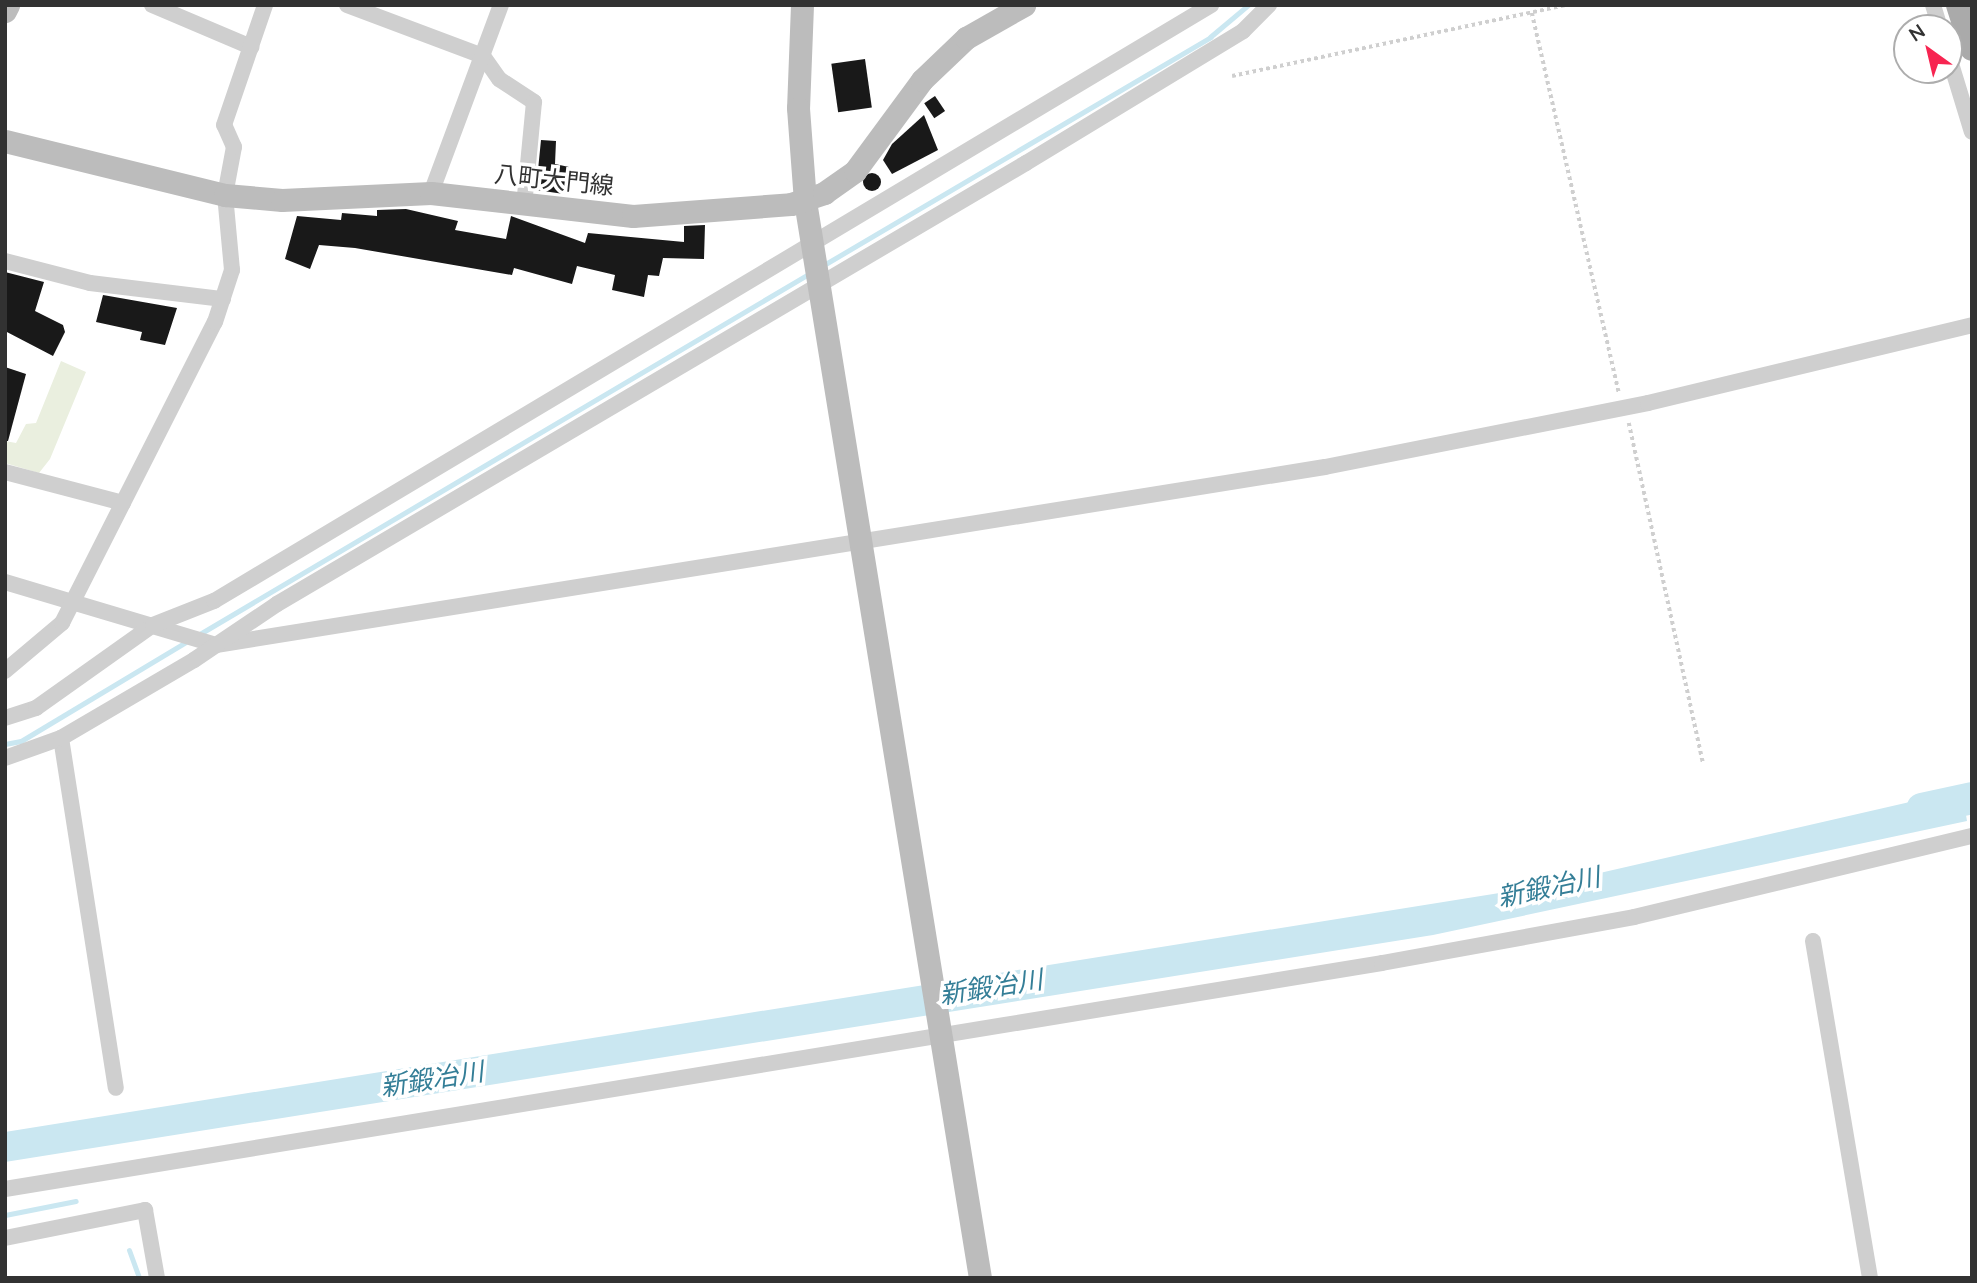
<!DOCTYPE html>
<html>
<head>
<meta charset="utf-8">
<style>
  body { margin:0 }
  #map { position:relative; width:1977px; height:1283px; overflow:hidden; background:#fff; font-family:"Nunito Sans","Noto Sans JP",sans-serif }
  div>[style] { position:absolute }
  .green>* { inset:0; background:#eaefdf }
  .water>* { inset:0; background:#cae7f1 }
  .stream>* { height:5px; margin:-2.5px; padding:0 2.5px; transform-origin:2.5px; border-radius:2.5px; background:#cae7f1 }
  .river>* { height:32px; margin:-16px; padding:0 16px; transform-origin:16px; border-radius:16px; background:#cae7f1 }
  .building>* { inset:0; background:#191919; transform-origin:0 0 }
  .round { border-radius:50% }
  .path>* { height:3.5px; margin-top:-1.75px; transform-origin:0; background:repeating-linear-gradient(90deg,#cfcfcf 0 3.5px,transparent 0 7px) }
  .street>* { height:16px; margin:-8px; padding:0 8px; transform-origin:8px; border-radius:8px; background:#cfcfcf }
  .secondary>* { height:23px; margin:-11.5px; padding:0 11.5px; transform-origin:11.5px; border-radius:11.5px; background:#bcbcbc }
  .primary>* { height:24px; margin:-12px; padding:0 12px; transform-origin:12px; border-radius:12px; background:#aaa }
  span { translate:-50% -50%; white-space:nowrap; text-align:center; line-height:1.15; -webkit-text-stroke:7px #fff; paint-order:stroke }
  .street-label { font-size:24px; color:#323232 }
  .water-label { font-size:26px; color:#347e97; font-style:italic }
  .frame { position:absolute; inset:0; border:7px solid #323232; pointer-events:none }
  .north { position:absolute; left:1893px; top:14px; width:70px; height:70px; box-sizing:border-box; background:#fff; border:2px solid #adadad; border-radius:50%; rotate:326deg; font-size:19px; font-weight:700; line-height:28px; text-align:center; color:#323232 }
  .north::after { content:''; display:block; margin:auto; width:24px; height:32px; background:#f72551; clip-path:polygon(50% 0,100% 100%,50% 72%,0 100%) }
</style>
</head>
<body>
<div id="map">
  <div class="green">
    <i style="clip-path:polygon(61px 361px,86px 372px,50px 459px,39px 473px,5px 463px,5px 441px,16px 443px,26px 424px,36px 423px)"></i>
  </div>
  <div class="water">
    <i style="clip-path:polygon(1962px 790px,1967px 821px,1433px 935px,5px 1162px,5px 1132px,1543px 886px)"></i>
  </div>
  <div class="stream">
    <i style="left:822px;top:266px;width:451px;rotate:-30.5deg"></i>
    <i style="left:1210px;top:37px;width:50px;rotate:-40.1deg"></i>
    <i style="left:198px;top:635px;width:711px;rotate:-30.6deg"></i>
    <i style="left:5px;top:744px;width:16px;rotate:-11deg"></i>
    <i style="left:21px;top:741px;width:196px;rotate:-31deg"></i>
    <i style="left:5px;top:1215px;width:72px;rotate:-11.2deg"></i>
    <i style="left:129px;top:1250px;width:30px;rotate:70deg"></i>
  </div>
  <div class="river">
    <i style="left:1922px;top:809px;width:51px;rotate:-12.4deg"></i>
  </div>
  <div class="building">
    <i style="left:865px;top:59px;width:49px;height:34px;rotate:82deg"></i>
    <i style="left:935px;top:96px;width:18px;height:13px;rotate:56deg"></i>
    <i style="clip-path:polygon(924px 115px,938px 150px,892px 174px,883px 160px,892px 144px)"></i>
    <i style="clip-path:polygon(541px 140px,556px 141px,555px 164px,569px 167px,564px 194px,536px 190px)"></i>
    <i class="round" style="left:863px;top:173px;width:18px;height:18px"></i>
    <i style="clip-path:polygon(406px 209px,458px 221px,455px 230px,506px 239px,511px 216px,585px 243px,588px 233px,684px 242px,684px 226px,705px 225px,704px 259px,663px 258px,659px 276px,648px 275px,644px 297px,612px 290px,615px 275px,577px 266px,572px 284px,514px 268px,512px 275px,355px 248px,319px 245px,310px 269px,285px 259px,297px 216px,341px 220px,342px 213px,377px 216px,377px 210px)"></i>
    <i style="clip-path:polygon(5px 272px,44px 282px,35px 311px,63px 325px,65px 332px,53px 356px,5px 331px)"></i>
    <i style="clip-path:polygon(103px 295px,177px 308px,165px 345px,140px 340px,142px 332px,96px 322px)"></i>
    <i style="clip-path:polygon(5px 367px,26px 374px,8px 441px,5px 441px)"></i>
  </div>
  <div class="path">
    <i style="left:1532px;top:13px;width:390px;rotate:77.1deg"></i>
    <i style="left:1232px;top:76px;width:342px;rotate:-12deg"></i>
    <i style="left:1629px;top:423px;width:348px;rotate:77.7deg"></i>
  </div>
  <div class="street">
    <i style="left:152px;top:5px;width:108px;rotate:23deg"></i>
    <i style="left:347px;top:5px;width:145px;rotate:20.6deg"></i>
    <i style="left:483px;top:56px;width:28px;rotate:55deg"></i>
    <i style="left:499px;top:79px;width:42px;rotate:33.3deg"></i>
    <i style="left:534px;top:102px;width:104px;rotate:95.5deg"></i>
    <i style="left:1933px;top:5px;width:24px;rotate:73deg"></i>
    <i style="left:1949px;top:57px;width:78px;rotate:73deg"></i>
    <i style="left:431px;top:193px;width:201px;rotate:-69.6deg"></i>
    <i style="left:5px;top:261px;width:88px;rotate:14.5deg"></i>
    <i style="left:90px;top:283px;width:134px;rotate:6.9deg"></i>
    <i style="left:5px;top:472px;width:122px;rotate:14.7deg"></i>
    <i style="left:5px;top:582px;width:220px;rotate:16.6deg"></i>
    <i style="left:216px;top:645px;width:1123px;rotate:-9.12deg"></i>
    <i style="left:1325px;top:467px;width:329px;rotate:-11.2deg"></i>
    <i style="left:1648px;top:403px;width:333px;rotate:-13.5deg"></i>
    <i style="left:5px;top:671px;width:75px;rotate:-40.1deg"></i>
    <i style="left:62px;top:623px;width:338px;rotate:-63.1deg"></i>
    <i style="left:215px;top:322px;width:55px;rotate:-71.9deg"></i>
    <i style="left:232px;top:270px;width:75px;rotate:-95.3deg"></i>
    <i style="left:225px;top:195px;width:49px;rotate:-79.4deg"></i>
    <i style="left:234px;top:147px;width:24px;rotate:-114deg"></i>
    <i style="left:224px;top:125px;width:127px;rotate:-71.1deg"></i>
    <i style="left:5px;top:718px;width:33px;rotate:-18deg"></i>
    <i style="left:36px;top:708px;width:143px;rotate:-35.4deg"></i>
    <i style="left:153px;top:625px;width:66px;rotate:-21.5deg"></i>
    <i style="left:214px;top:601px;width:1162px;rotate:-30.87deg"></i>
    <i style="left:61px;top:738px;width:354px;rotate:81.1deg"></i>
    <i style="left:5px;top:758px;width:59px;rotate:-19.7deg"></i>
    <i style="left:61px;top:738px;width:154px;rotate:-30.4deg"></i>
    <i style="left:194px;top:660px;width:100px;rotate:-34deg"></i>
    <i style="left:277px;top:604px;width:869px;rotate:-30.49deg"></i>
    <i style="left:1026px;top:163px;width:254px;rotate:-31.3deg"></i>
    <i style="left:1243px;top:31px;width:37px;rotate:-45deg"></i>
    <i style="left:1813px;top:941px;width:342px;rotate:80.4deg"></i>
    <i style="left:5px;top:1189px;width:1395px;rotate:-9.32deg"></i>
    <i style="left:1382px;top:963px;width:256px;rotate:-10.3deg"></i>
    <i style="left:1634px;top:917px;width:348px;rotate:-13.5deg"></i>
    <i style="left:5px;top:1238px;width:143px;rotate:-11.3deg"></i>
    <i style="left:145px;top:1210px;width:69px;rotate:80deg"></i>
  </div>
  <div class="secondary">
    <i style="left:802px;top:5px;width:103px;rotate:92.2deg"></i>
    <i style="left:798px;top:108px;width:93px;rotate:85.7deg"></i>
    <i style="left:805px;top:201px;width:1091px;rotate:80.77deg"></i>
    <i style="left:5px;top:11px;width:7px;rotate:-63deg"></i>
    <i style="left:5px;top:141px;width:227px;rotate:13.8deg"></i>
    <i style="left:225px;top:195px;width:57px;rotate:5deg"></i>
    <i style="left:282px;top:200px;width:149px;rotate:-2.7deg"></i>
    <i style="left:431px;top:193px;width:203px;rotate:6.5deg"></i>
    <i style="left:633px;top:216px;width:158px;rotate:-4.3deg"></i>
    <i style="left:791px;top:204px;width:35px;rotate:-18deg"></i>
    <i style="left:824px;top:193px;width:38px;rotate:-35deg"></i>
    <i style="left:855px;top:171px;width:113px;rotate:-53.6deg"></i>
    <i style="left:922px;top:80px;width:61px;rotate:-43.7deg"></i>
    <i style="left:966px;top:38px;width:67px;rotate:-29.6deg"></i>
  </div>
  <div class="primary">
    <i style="left:1958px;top:5px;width:46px;rotate:72.3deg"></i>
  </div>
  <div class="street-label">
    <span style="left:554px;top:181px;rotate:6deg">八町大門線</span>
  </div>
  <div class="water-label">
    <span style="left:1549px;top:888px;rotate:-12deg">新鍛冶川</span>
    <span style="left:991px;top:988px;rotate:-9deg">新鍛冶川</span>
    <span style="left:432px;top:1080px;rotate:-9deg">新鍛冶川</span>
  </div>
  <div class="frame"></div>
  <div class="north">N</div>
</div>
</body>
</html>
